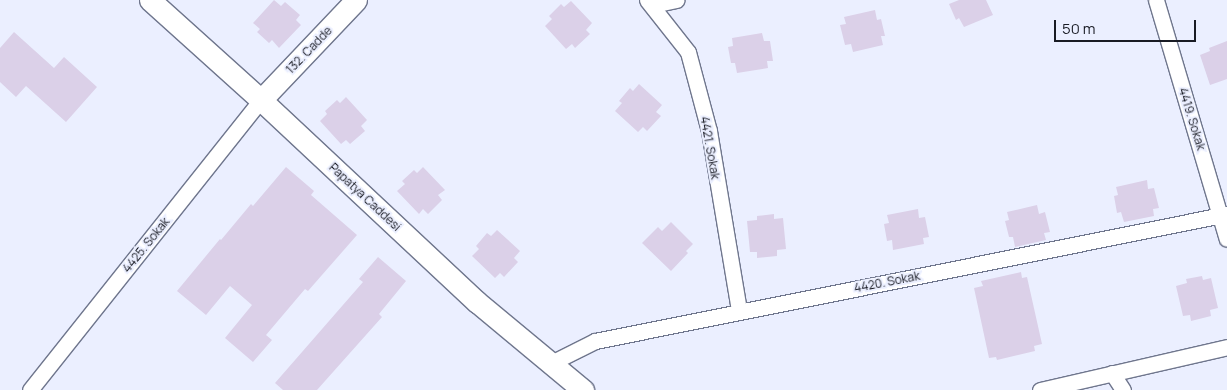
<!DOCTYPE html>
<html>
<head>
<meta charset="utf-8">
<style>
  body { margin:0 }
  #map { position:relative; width:1227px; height:390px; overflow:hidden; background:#ebefff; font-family:Manrope,sans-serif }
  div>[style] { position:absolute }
  .building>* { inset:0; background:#dbd0e8 }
  .roads { filter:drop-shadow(1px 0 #6f768d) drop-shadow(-1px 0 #6f768d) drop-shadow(0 1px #6f768d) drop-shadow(0 -1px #6f768d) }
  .street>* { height:15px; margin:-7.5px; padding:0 7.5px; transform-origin:7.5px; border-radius:7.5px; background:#fff }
  .secondary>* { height:21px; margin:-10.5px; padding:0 10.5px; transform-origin:10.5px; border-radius:10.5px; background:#fff }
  span { translate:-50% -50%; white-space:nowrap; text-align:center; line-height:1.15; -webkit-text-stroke:4px #ebefff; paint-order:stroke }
  .street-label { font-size:12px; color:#191b24 }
  .scale { position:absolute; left:1054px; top:20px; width:142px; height:22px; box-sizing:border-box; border:2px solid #191b24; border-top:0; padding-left:6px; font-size:15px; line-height:18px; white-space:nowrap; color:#191b24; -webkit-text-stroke:4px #ebefff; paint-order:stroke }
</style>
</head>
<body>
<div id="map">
  <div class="building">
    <i style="clip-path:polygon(274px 0,281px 6px,285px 2px,300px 15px,296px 20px,301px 25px,279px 48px,272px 40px,269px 43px,257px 32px,260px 29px,253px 23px)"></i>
    <i style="clip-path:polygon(959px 0,986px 0,993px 15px,964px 27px,959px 18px,956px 20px,949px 4px)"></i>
    <i style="clip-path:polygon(571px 1px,592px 23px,586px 30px,590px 34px,575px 48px,572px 44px,566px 49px,545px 26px,552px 19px,549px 16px,561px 4px,564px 7px)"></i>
    <i style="clip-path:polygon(875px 10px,877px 20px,881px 19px,885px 36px,881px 36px,883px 45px,853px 52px,851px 44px,845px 45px,840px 25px,846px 24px,844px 17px)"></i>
    <i style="clip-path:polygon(14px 32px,54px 68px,64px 57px,97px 87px,66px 122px,26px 86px,16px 97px,0 82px,0 48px)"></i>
    <i style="clip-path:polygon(762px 33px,764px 41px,770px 41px,773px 61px,767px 61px,768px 68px,737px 73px,735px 63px,731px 63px,728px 47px,733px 46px,732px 38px)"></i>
    <i style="clip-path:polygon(1227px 41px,1227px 79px,1210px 85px,1200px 55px,1210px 51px,1209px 48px)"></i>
    <i style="clip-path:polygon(639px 84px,662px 105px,656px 112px,661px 116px,647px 131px,643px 127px,638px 132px,615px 111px,622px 103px,619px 101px,630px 88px,633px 91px)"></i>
    <i style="clip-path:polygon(346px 97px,367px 120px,361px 126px,365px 131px,350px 144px,346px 140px,341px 144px,320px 121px,327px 114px,325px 111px,337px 100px,340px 103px)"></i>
    <i style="clip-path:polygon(286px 167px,314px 191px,311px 195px,357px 235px,308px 291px,305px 289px,266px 335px,272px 340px,253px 362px,225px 338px,252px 305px,230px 286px,206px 315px,177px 291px,220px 239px,221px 240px,251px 204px,253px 206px)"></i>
    <i style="clip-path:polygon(423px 167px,445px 190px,438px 195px,442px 200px,428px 214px,423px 209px,419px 214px,397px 191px,405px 184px,402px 181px,414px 170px,417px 173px)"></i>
    <i style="clip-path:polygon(1147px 180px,1148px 189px,1154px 188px,1159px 208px,1153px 209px,1154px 216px,1124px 222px,1121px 212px,1117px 213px,1114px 196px,1118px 195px,1116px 187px)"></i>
    <i style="clip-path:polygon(1037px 205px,1039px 214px,1045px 212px,1050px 232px,1044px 233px,1046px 240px,1015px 247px,1013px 237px,1009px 237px,1005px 221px,1009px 220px,1007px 212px)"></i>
    <i style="clip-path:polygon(918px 209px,919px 218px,925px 217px,929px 237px,923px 238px,924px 244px,893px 250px,892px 240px,887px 241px,884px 224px,889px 223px,887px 215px)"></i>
    <i style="clip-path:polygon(774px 214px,774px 219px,783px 218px,786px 249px,777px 250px,777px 256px,757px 258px,757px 252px,750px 252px,747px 221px,757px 220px,757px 216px)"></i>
    <i style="clip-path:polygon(671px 222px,693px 244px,686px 251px,688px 253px,671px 271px,642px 243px,658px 227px,662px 231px)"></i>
    <i style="clip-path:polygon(497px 230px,520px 251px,514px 258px,518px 262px,504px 277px,500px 273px,495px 278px,472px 256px,479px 249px,476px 246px,487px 233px,491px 236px)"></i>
    <i style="clip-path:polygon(378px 257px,406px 281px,379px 314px,382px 317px,317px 390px,283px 390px,275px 383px,363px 282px,359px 279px)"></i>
    <i style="clip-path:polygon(1021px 272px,1022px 278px,1027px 277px,1042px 344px,1034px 346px,1035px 351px,997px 360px,996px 357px,989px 358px,974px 288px,983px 286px,981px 281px)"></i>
    <i style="clip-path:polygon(1202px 276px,1203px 280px,1211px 278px,1218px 308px,1210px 310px,1211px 316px,1191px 321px,1190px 315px,1183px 316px,1176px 286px,1187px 283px,1186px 279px)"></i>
  </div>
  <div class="roads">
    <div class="street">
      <i style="left:647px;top:0;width:66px;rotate:51.7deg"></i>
      <i style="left:688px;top:52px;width:82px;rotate:75.1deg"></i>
      <i style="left:709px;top:131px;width:182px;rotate:80.5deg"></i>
      <i style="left:1156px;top:0;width:249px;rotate:73.5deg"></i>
      <i style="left:653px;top:5px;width:24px;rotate:-12deg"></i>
      <i style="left:551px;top:363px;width:49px;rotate:-26.6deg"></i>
      <i style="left:595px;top:341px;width:645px;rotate:-11.36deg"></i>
      <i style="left:1112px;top:373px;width:20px;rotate:57deg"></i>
      <i style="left:30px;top:390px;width:371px;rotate:-51.5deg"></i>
      <i style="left:1040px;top:390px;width:192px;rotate:-12.9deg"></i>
    </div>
    <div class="secondary">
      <i style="left:150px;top:0;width:149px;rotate:42deg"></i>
      <i style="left:261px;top:100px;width:296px;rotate:43.1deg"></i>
      <i style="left:477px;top:302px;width:138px;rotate:39.7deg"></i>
      <i style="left:261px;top:100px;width:138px;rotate:-46.5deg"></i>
    </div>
  </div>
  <div class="street-label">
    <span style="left:309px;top:50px;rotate:-46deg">132. Cadde</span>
    <span style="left:1192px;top:119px;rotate:73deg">4419. Sokak</span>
    <span style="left:710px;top:148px;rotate:80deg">4421. Sokak</span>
    <span style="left:365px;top:197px;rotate:43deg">Papatya Caddesi</span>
    <span style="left:146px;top:245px;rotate:-51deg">4425. Sokak</span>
    <span style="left:887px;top:282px;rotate:-11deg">4420. Sokak</span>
  </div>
  <div class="scale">50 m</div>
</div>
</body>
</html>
